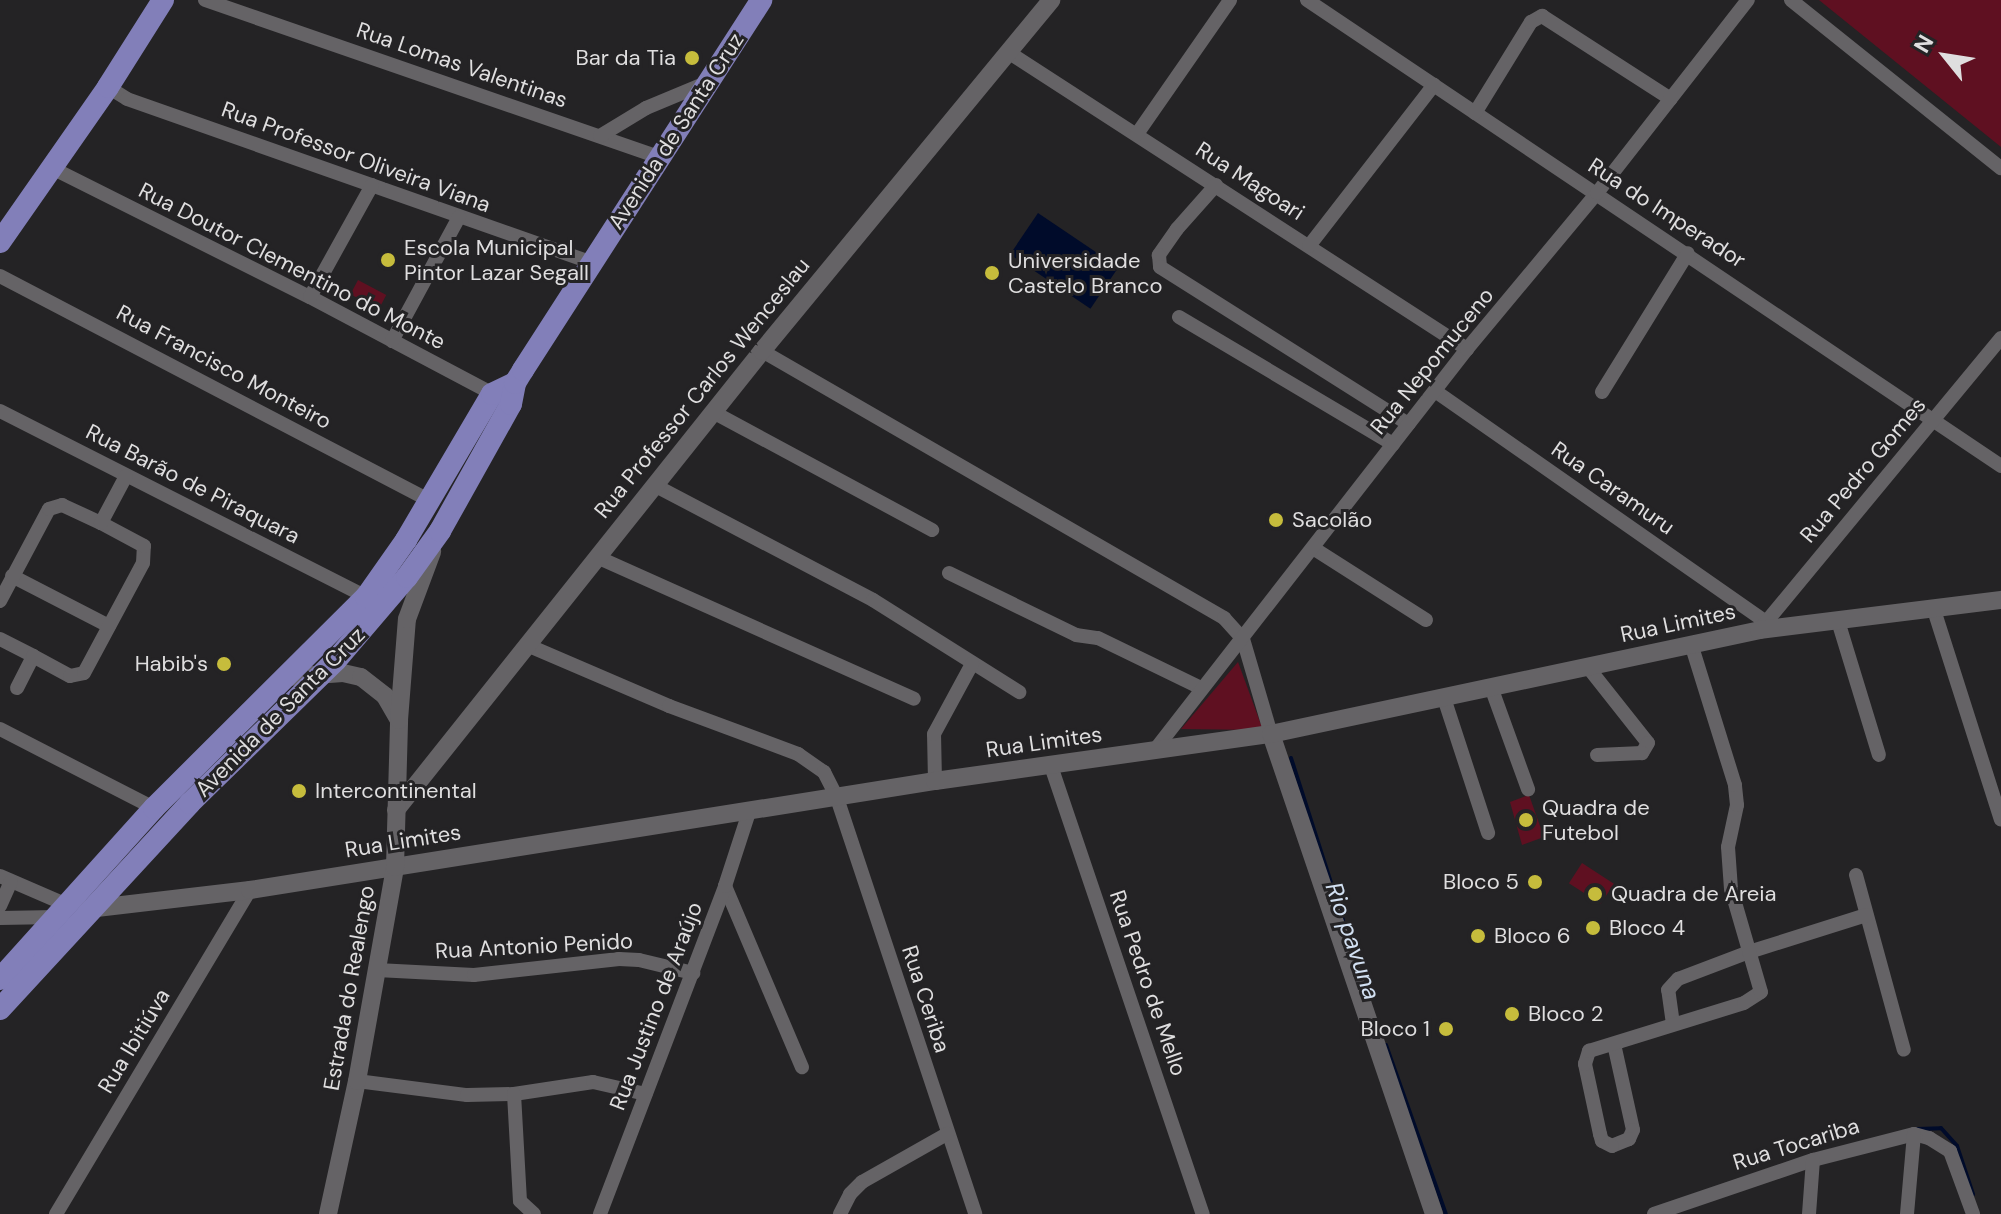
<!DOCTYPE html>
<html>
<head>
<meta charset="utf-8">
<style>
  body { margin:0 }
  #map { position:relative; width:2001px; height:1214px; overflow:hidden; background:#242325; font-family:"DM Sans",sans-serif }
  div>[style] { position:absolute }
  .green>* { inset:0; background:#5f1021; transform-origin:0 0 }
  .water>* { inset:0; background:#000b2a; transform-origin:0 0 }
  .stream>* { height:4px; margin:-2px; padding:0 2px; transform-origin:2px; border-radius:2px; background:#000b2a }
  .minor>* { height:14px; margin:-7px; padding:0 7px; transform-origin:7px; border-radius:7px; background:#656366 }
  .tertiary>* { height:18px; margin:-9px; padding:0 9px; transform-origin:9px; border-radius:9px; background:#656366 }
  .primary>* { height:22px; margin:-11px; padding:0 11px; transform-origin:11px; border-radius:11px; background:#827fb9 }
  .dots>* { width:22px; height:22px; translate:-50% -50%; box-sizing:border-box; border:4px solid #242325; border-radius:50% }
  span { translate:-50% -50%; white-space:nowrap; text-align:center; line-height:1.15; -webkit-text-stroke:6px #242325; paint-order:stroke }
  .poi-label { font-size:22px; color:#dfdedf }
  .right { translate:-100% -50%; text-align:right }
  .left { translate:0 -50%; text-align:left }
  .street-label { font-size:22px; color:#dfdedf }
  .water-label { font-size:24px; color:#d2e0f2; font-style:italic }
  .north { position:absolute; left:1905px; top:16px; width:80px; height:80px; -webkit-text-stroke:6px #242325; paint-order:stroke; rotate:300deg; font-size:22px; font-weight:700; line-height:32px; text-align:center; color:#dfdedf }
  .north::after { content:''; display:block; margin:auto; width:28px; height:36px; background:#dfdedf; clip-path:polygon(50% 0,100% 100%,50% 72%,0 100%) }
</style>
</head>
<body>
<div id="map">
  <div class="green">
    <i style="clip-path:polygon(1819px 0,2001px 0,2001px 147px)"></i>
    <i style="left:358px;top:280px;width:32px;height:16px;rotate:28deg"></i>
    <i style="clip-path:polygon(1238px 662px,1263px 730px,1181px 729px)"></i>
    <i style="clip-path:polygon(1529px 795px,1544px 837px,1522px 845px,1510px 802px)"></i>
    <i style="left:1582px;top:863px;width:38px;height:24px;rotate:33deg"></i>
  </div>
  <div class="water">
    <i style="left:1038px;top:213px;width:97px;height:50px;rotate:34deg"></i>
  </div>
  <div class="stream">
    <i style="left:1291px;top:758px;width:170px;rotate:72.2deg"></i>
    <i style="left:1386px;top:1045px;width:179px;rotate:70.5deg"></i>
    <i style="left:1917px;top:1129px;width:24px;rotate:-2deg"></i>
    <i style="left:1941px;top:1128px;width:24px;rotate:48deg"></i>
    <i style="left:1957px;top:1146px;width:51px;rotate:71.6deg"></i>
  </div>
  <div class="minor">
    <i style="left:205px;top:0;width:479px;rotate:19.1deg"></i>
    <i style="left:1307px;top:0;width:836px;rotate:33.88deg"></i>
    <i style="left:1791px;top:0;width:269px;rotate:38.7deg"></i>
    <i style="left:1008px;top:52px;width:547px;rotate:32.91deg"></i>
    <i style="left:108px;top:87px;width:22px;rotate:32deg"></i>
    <i style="left:127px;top:99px;width:493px;rotate:19.4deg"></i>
    <i style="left:1475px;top:113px;width:107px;rotate:-58.4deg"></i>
    <i style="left:1531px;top:22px;width:13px;rotate:-29deg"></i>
    <i style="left:1542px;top:16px;width:153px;rotate:32.8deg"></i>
    <i style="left:1137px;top:134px;width:163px;rotate:-55.2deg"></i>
    <i style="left:600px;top:136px;width:54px;rotate:-31.3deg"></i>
    <i style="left:646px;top:108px;width:65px;rotate:-22.6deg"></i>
    <i style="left:52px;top:168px;width:288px;rotate:26.6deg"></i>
    <i style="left:310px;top:297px;width:212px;rotate:27.9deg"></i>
    <i style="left:1216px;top:185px;width:59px;rotate:131.6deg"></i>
    <i style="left:1177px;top:229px;width:32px;rotate:125deg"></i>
    <i style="left:1159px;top:255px;width:12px;rotate:85deg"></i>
    <i style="left:1160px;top:267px;width:294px;rotate:32.3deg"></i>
    <i style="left:1309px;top:246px;width:204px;rotate:-52.2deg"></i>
    <i style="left:0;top:276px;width:482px;rotate:27.6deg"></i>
    <i style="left:310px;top:297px;width:128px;rotate:-61deg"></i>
    <i style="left:1179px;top:317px;width:249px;rotate:30.7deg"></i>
    <i style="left:392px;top:341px;width:141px;rotate:-61.6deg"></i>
    <i style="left:762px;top:351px;width:534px;rotate:30.02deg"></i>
    <i style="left:1224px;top:618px;width:28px;rotate:48deg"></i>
    <i style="left:1243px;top:639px;width:99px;rotate:73.6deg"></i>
    <i style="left:1435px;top:391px;width:404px;rotate:34.9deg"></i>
    <i style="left:1602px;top:392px;width:163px;rotate:-58.3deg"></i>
    <i style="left:0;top:411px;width:411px;rotate:26.9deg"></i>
    <i style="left:713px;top:412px;width:249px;rotate:28.3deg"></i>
    <i style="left:654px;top:485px;width:247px;rotate:27.7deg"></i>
    <i style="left:873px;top:600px;width:173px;rotate:32.2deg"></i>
    <i style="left:1313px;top:548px;width:134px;rotate:32.5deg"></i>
    <i style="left:597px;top:557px;width:347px;rotate:24.1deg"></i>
    <i style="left:949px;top:573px;width:141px;rotate:26deg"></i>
    <i style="left:1076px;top:635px;width:22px;rotate:8deg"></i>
    <i style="left:1098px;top:638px;width:114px;rotate:25.9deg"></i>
    <i style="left:12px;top:576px;width:109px;rotate:27.3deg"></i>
    <i style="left:0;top:601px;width:104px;rotate:-62deg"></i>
    <i style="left:49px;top:509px;width:14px;rotate:-17deg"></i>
    <i style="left:62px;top:505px;width:43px;rotate:24.8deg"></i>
    <i style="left:1934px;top:610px;width:220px;rotate:72.3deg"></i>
    <i style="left:1838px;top:621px;width:140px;rotate:73deg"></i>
    <i style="left:1762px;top:627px;width:375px;rotate:-50.4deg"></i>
    <i style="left:0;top:639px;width:37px;rotate:27deg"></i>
    <i style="left:527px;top:645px;width:155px;rotate:23.2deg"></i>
    <i style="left:669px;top:706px;width:138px;rotate:20.4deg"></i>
    <i style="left:798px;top:754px;width:32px;rotate:35deg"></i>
    <i style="left:824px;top:772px;width:29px;rotate:63deg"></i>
    <i style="left:837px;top:798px;width:438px;rotate:71.6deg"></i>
    <i style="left:1587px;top:666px;width:98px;rotate:51.6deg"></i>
    <i style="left:1648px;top:743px;width:12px;rotate:121deg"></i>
    <i style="left:1642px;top:753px;width:45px;rotate:177.5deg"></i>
    <i style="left:1491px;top:687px;width:109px;rotate:70.1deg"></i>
    <i style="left:17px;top:688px;width:36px;rotate:-63deg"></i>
    <i style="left:33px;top:656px;width:42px;rotate:28.4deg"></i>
    <i style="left:70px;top:676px;width:14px;rotate:-12deg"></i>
    <i style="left:84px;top:673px;width:125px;rotate:-61.8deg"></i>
    <i style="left:143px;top:563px;width:17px;rotate:-87deg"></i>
    <i style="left:144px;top:546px;width:49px;rotate:-151.9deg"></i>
    <i style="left:101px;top:523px;width:53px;rotate:-62deg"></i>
    <i style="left:1444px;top:698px;width:142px;rotate:71.9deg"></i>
    <i style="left:0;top:729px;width:173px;rotate:27.2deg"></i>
    <i style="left:1154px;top:751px;width:509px;rotate:-52.1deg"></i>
    <i style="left:1467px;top:349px;width:203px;rotate:-50.2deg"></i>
    <i style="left:1597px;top:193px;width:245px;rotate:-52deg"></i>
    <i style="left:1051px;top:766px;width:473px;rotate:71.3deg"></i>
    <i style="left:935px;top:781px;width:47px;rotate:-91.2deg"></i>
    <i style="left:934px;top:734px;width:80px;rotate:-61.5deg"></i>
    <i style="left:1856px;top:875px;width:181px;rotate:74.7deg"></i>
    <i style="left:0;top:876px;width:73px;rotate:23.4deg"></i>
    <i style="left:725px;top:886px;width:197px;rotate:67deg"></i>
    <i style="left:0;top:906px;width:27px;rotate:-66deg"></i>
    <i style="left:0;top:918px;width:56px;rotate:-1deg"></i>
    <i style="left:377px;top:970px;width:97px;rotate:3deg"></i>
    <i style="left:474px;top:975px;width:146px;rotate:-6.3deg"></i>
    <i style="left:619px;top:959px;width:20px;rotate:3deg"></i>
    <i style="left:639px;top:960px;width:56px;rotate:13.5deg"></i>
    <i style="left:1673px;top:1024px;width:34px;rotate:-98deg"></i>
    <i style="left:1668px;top:990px;width:15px;rotate:-48deg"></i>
    <i style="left:1678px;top:979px;width:76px;rotate:-20.8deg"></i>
    <i style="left:1749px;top:952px;width:123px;rotate:-17.5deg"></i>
    <i style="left:1614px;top:1044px;width:88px;rotate:77.5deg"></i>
    <i style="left:1633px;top:1130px;width:10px;rotate:114deg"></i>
    <i style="left:1629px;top:1139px;width:18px;rotate:158deg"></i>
    <i style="left:1612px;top:1146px;width:11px;rotate:-153deg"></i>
    <i style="left:1602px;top:1141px;width:7px;rotate:-106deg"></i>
    <i style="left:1600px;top:1134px;width:72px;rotate:-102.1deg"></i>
    <i style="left:1585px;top:1064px;width:14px;rotate:-73deg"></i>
    <i style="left:1589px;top:1051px;width:162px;rotate:-17.2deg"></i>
    <i style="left:1744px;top:1003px;width:20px;rotate:-33deg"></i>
    <i style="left:1761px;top:992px;width:107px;rotate:-106.2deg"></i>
    <i style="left:1731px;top:889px;width:42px;rotate:-94.1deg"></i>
    <i style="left:1728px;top:847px;width:43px;rotate:-77.9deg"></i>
    <i style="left:1737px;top:805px;width:20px;rotate:-96deg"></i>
    <i style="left:1735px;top:785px;width:148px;rotate:-107.3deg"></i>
    <i style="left:357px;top:1081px;width:111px;rotate:7.3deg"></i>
    <i style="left:467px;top:1095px;width:47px;rotate:-1.2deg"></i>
    <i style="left:514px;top:1094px;width:80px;rotate:-8.6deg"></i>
    <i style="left:593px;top:1082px;width:54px;rotate:12.8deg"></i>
    <i style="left:514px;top:1094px;width:107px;rotate:86.8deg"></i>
    <i style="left:520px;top:1201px;width:19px;rotate:43deg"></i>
    <i style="left:56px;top:1214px;width:378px;rotate:-59.1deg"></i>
    <i style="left:600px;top:1214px;width:351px;rotate:-69.1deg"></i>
    <i style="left:725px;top:886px;width:78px;rotate:-72deg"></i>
    <i style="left:840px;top:1214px;width:22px;rotate:-63deg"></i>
    <i style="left:850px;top:1194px;width:17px;rotate:-45deg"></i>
    <i style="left:862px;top:1182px;width:98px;rotate:-29.5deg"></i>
    <i style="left:1654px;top:1214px;width:168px;rotate:-18.8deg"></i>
    <i style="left:1813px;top:1160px;width:104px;rotate:-14.4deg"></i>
    <i style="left:1914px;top:1134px;width:16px;rotate:15deg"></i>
    <i style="left:1929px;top:1138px;width:25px;rotate:32deg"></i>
    <i style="left:1950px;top:1151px;width:67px;rotate:69.9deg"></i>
    <i style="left:1809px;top:1214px;width:54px;rotate:-85.8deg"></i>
    <i style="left:1907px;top:1214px;width:80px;rotate:-85deg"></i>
  </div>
  <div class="tertiary">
    <i style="left:288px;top:677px;width:55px;rotate:-4.2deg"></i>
    <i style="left:343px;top:673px;width:18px;rotate:13deg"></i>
    <i style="left:361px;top:677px;width:31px;rotate:38deg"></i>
    <i style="left:385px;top:696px;width:28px;rotate:60deg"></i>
    <i style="left:1271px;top:734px;width:507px;rotate:71.24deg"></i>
    <i style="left:396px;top:810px;width:587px;rotate:-51.43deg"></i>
    <i style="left:762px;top:351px;width:455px;rotate:-50.5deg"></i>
    <i style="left:88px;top:909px;width:163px;rotate:-6.7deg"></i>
    <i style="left:250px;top:890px;width:694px;rotate:-9.04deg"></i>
    <i style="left:935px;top:781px;width:339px;rotate:-8deg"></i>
    <i style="left:1271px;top:734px;width:499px;rotate:-12deg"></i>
    <i style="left:1759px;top:630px;width:244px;rotate:-7.1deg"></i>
    <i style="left:328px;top:1214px;width:136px;rotate:-77.7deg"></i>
    <i style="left:357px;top:1081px;width:217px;rotate:-79.9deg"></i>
    <i style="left:395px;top:867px;width:147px;rotate:-88.4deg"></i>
    <i style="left:399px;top:720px;width:101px;rotate:-85.5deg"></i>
    <i style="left:407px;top:619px;width:72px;rotate:-69.5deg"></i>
  </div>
  <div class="primary">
    <i style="left:0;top:242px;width:189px;rotate:-55.1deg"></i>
    <i style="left:108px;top:87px;width:103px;rotate:-57.7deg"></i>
    <i style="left:0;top:979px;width:230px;rotate:-48deg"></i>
    <i style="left:154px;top:808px;width:299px;rotate:-44.9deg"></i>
    <i style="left:366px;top:597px;width:70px;rotate:-54.9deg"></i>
    <i style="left:406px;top:540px;width:169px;rotate:-59.5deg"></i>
    <i style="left:492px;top:394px;width:25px;rotate:-26deg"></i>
    <i style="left:0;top:1009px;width:280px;rotate:-47.3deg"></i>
    <i style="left:190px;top:803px;width:204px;rotate:-44.4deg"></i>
    <i style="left:336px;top:660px;width:109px;rotate:-49.5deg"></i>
    <i style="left:407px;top:577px;width:57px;rotate:-54.3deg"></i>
    <i style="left:440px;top:531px;width:145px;rotate:-60.8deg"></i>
    <i style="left:511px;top:404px;width:21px;rotate:-79deg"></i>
    <i style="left:515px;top:383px;width:15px;rotate:-58deg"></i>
    <i style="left:523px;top:370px;width:440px;rotate:-57.2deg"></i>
  </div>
  <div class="dots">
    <i style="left:692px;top:58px;background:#c6bc3c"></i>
    <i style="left:388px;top:260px;background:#c6bc3c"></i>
    <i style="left:992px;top:273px;background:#c6bc3c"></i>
    <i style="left:1276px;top:520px;background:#c6bc3c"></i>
    <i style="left:224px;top:664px;background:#c6bc3c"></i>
    <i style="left:299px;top:791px;background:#c6bc3c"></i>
    <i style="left:1526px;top:820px;background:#c6bc3c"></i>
    <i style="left:1535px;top:882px;background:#c6bc3c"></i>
    <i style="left:1595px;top:894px;background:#c6bc3c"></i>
    <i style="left:1593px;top:928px;background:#c6bc3c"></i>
    <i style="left:1478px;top:936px;background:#c6bc3c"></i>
    <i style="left:1512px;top:1014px;background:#c6bc3c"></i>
    <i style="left:1446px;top:1029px;background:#c6bc3c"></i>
  </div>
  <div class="poi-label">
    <span class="right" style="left:676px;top:58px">Bar da Tia</span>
    <span class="left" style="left:404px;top:260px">Escola Municipal<br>Pintor Lazar Segall</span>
    <span class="left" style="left:1008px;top:273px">Universidade<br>Castelo Branco</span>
    <span class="left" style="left:1292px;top:520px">Sacolão</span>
    <span class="right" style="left:208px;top:664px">Habib's</span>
    <span class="left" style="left:315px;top:791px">Intercontinental</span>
    <span class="left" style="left:1542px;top:820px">Quadra de<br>Futebol</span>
    <span class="right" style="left:1519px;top:882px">Bloco 5</span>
    <span class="left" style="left:1611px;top:894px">Quadra de Areia</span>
    <span class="left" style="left:1609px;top:928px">Bloco 4</span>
    <span class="left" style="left:1494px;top:936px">Bloco 6</span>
    <span class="left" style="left:1528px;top:1014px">Bloco 2</span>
    <span class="right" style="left:1430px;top:1029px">Bloco 1</span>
  </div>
  <div class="street-label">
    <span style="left:462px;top:65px;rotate:19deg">Rua Lomas Valentinas</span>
    <span style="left:676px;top:131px;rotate:-57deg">Avenida de Santa Cruz</span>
    <span style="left:356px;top:157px;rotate:20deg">Rua Professor Oliveira Viana</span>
    <span style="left:1250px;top:181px;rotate:33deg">Rua Magoari</span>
    <span style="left:1667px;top:213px;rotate:33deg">Rua do Imperador</span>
    <span style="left:292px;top:266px;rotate:27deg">Rua Doutor Clementino do Monte</span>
    <span style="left:1432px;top:361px;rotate:-51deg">Rua Nepomuceno</span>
    <span style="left:224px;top:367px;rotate:28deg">Rua Francisco Monteiro</span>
    <span style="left:702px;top:388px;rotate:-51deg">Rua Professor Carlos Wenceslau</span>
    <span style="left:1863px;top:470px;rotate:-50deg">Rua Pedro Gomes</span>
    <span style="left:193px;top:484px;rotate:27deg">Rua Barão de Piraquara</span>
    <span style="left:1613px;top:488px;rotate:35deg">Rua Caramuru</span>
    <span style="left:1678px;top:623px;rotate:-12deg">Rua Limites</span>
    <span style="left:280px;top:712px;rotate:-45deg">Avenida de Santa Cruz</span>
    <span style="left:1044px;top:742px;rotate:-8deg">Rua Limites</span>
    <span style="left:403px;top:841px;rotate:-9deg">Rua Limites</span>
    <span style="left:534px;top:946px;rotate:-3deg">Rua Antonio Penido</span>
    <span style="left:1148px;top:983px;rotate:71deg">Rua Pedro de Mello</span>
    <span style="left:349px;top:988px;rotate:-80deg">Estrada do Realengo</span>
    <span style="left:926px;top:999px;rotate:72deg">Rua Ceriba</span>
    <span style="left:656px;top:1006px;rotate:-69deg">Rua Justino de Araújo</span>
    <span style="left:134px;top:1041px;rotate:-59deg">Rua Ibitiúva</span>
    <span style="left:1796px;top:1144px;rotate:-17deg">Rua Tocariba</span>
  </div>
  <div class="water-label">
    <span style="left:1353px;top:941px;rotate:71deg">Rio pavuna</span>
  </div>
  <div class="north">N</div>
</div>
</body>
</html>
